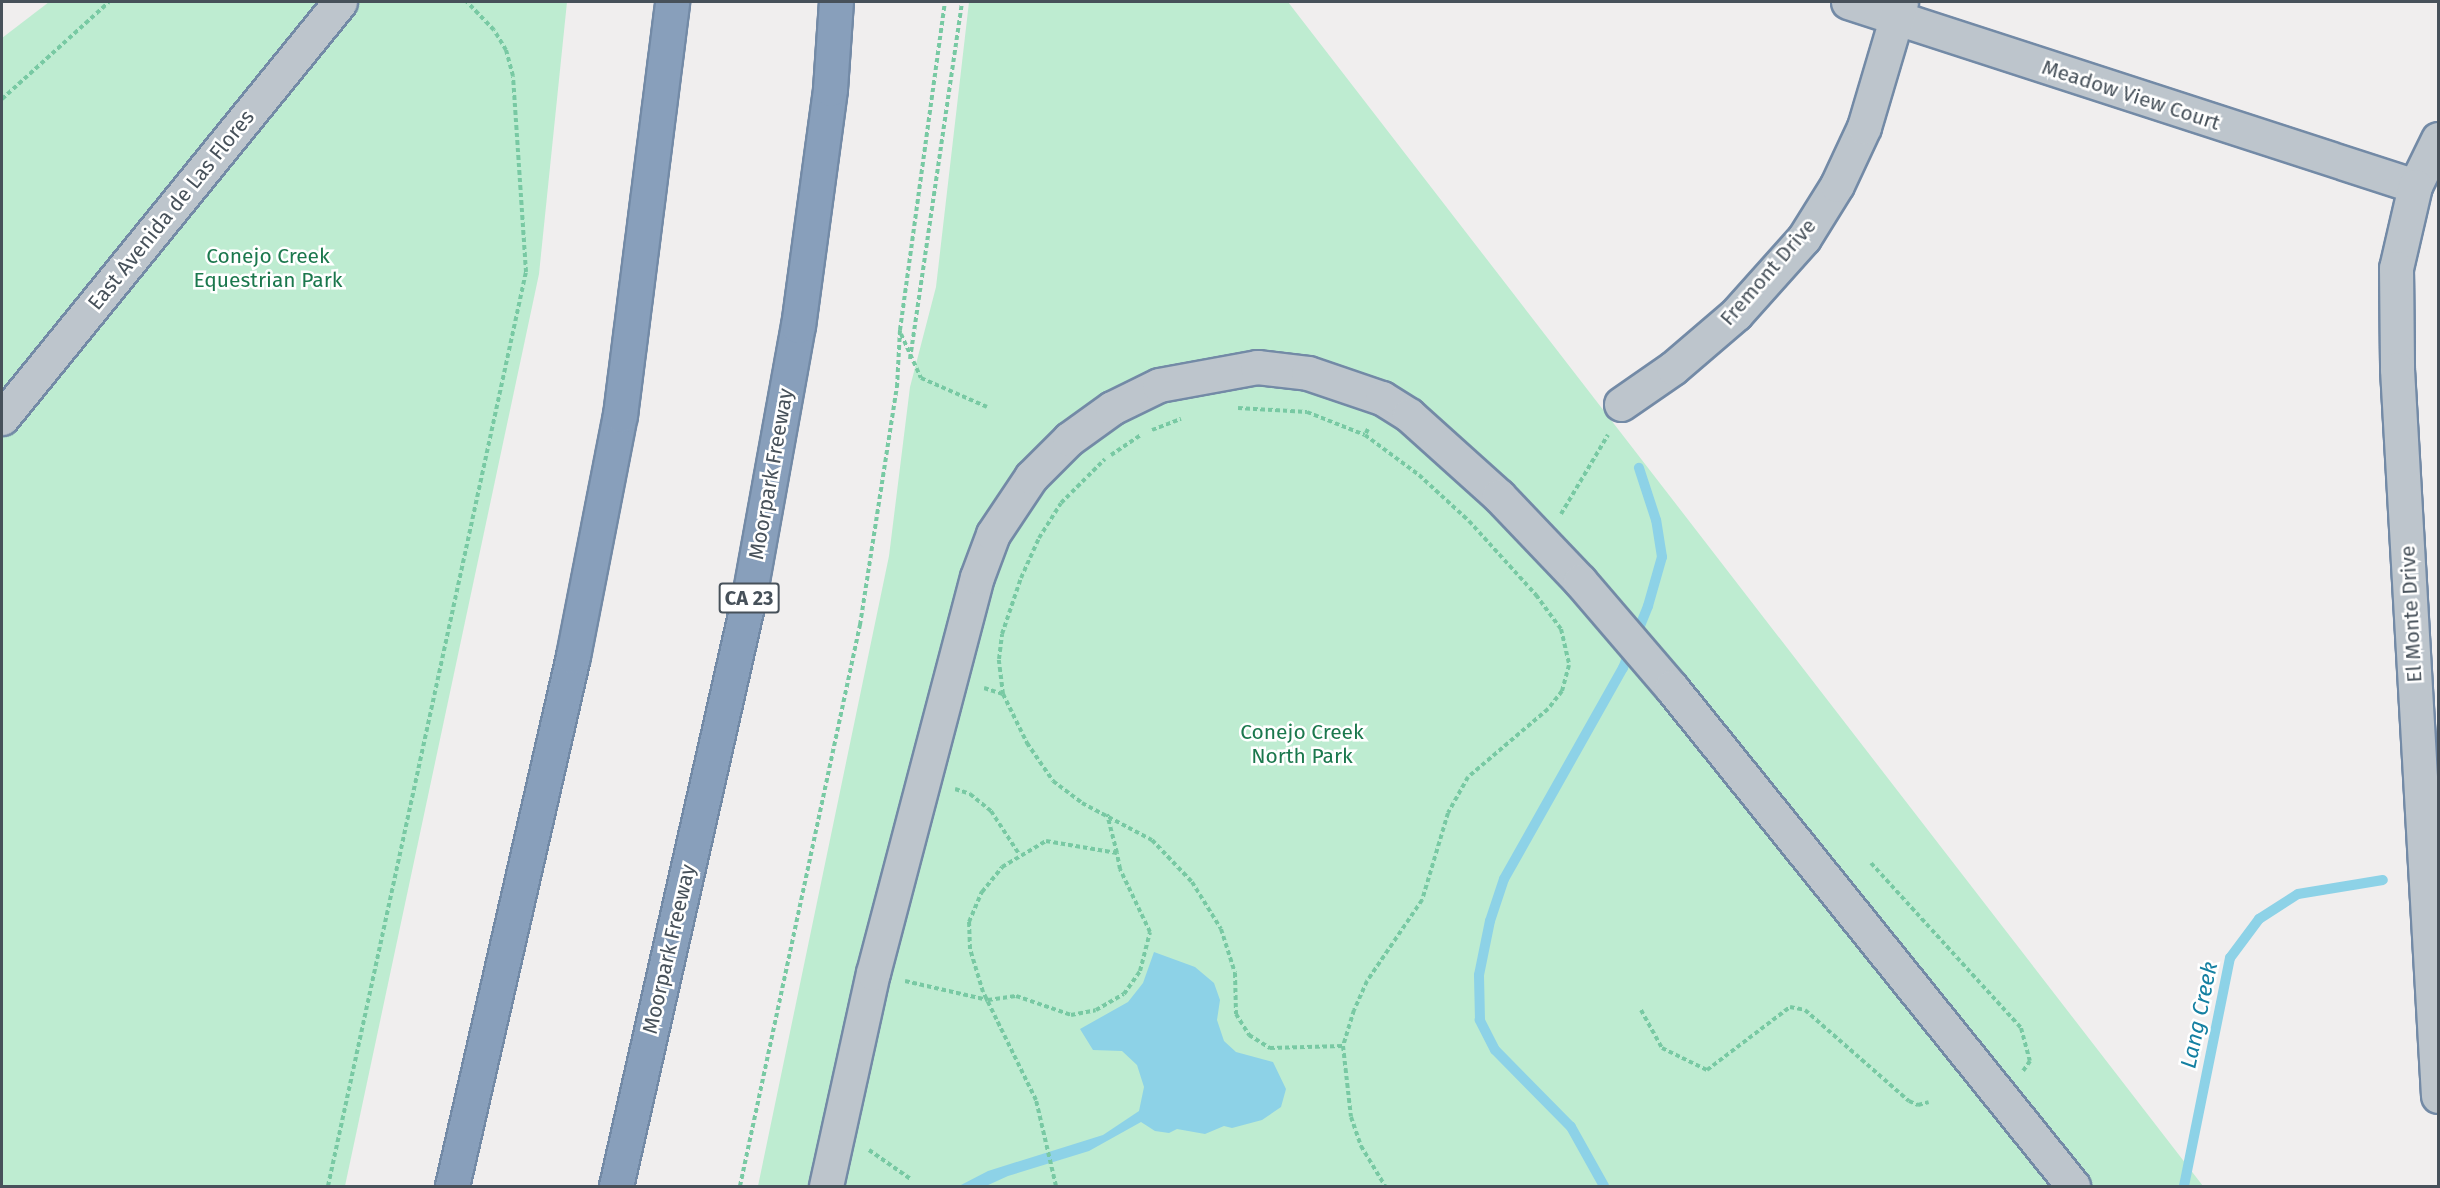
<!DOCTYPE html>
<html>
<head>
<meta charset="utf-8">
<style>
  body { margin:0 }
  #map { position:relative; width:2440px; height:1188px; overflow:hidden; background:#f0eeee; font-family:"Fira Sans",sans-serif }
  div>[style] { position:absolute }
  .green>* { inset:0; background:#beecd1 }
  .water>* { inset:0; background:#8dd2e7 }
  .stream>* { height:10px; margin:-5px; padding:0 5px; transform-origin:5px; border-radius:5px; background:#8dd2e7 }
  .path>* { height:4px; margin-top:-2px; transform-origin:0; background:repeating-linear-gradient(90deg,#78c9a3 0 4.5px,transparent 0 7.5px) }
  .roads { filter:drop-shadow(2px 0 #738aa6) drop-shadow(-2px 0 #738aa6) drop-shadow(0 2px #738aa6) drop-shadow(0 -2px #738aa6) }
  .minor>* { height:33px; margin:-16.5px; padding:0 16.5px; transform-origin:16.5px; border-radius:16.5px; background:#bdc5cc }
  .highway>* { height:33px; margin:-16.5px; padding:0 16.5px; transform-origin:16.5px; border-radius:16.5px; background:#889fbb }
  span { translate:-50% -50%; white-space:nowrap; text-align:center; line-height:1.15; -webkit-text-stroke:5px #fff; paint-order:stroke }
  .shield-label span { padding:2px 4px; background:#fff; border:2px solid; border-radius:4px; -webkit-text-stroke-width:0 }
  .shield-label { font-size:20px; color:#47515a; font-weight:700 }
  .street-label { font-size:21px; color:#47515a }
  .park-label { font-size:21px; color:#1b784d }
  .water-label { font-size:22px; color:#137fa1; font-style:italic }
  .frame { position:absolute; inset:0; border:3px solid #47515a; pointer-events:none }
</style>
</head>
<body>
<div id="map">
  <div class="green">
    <i style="clip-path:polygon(49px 2px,567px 2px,539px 274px,345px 1186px,2px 1186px,2px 38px)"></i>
    <i style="clip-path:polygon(969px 2px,1288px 2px,2203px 1186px,758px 1186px,889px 556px,910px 387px,936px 287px)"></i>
  </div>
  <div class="water">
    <i style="clip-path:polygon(1154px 952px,1195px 967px,1214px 983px,1220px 1000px,1217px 1020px,1224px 1041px,1236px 1052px,1273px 1062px,1286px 1089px,1281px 1107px,1262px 1120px,1232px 1128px,1224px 1126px,1205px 1134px,1177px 1129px,1169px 1133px,1155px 1131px,1141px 1122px,1089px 1151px,1008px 1176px,986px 1186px,959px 1186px,988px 1171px,1103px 1135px,1139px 1111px,1144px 1087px,1137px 1065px,1122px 1051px,1093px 1050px,1080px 1029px,1128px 1002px,1143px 983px)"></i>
  </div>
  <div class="stream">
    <i style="left:1604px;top:1186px;width:68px;rotate:-119.2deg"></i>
    <i style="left:1571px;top:1127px;width:108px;rotate:-134.6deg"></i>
    <i style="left:1495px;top:1050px;width:34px;rotate:-117deg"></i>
    <i style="left:1480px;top:1020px;width:45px;rotate:-91.3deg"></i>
    <i style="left:1479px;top:975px;width:55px;rotate:-78.5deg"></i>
    <i style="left:1490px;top:921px;width:44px;rotate:-71.6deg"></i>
    <i style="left:1504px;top:879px;width:242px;rotate:-60.6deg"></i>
    <i style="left:1623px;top:668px;width:67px;rotate:-68deg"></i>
    <i style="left:1648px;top:606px;width:51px;rotate:-74.1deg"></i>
    <i style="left:1662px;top:557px;width:37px;rotate:-99deg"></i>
    <i style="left:1656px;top:520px;width:55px;rotate:-108.1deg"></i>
    <i style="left:2184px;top:1186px;width:233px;rotate:-78.6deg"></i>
    <i style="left:2230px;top:958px;width:49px;rotate:-53.4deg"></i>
    <i style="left:2259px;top:919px;width:46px;rotate:-32.7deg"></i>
    <i style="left:2298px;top:894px;width:86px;rotate:-9.4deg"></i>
  </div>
  <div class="path">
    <i style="left:2px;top:99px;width:144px;rotate:-42.2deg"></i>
    <i style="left:901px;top:334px;width:48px;rotate:65.6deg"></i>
    <i style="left:921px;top:378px;width:72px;rotate:23.7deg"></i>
    <i style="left:910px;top:359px;width:361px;rotate:-81.7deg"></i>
    <i style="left:1238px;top:408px;width:69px;rotate:3.3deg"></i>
    <i style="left:1307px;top:412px;width:62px;rotate:21.6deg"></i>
    <i style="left:1368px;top:429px;width:7px;rotate:117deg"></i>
    <i style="left:1365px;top:435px;width:67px;rotate:36.5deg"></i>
    <i style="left:1419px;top:475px;width:68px;rotate:42.6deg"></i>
    <i style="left:1469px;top:521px;width:100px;rotate:47.8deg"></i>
    <i style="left:1536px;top:595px;width:42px;rotate:53.7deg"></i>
    <i style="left:1561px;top:629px;width:37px;rotate:77deg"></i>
    <i style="left:1569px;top:665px;width:27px;rotate:105deg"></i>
    <i style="left:1562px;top:691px;width:23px;rotate:128deg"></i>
    <i style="left:1548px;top:709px;width:105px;rotate:139.6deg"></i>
    <i style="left:1468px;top:777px;width:41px;rotate:119.1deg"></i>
    <i style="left:1448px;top:813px;width:91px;rotate:106.6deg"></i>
    <i style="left:1422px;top:900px;width:98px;rotate:124.2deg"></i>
    <i style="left:1367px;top:981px;width:32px;rotate:114deg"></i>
    <i style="left:1354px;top:1010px;width:38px;rotate:107deg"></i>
    <i style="left:1343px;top:1046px;width:71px;rotate:83.6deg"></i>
    <i style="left:1351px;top:1117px;width:31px;rotate:71deg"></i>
    <i style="left:1361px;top:1146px;width:47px;rotate:59deg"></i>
    <i style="left:1152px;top:430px;width:31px;rotate:-21deg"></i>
    <i style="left:1111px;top:455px;width:37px;rotate:-34deg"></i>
    <i style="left:1561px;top:514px;width:92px;rotate:-59.3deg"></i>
    <i style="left:984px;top:688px;width:20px;rotate:18deg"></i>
    <i style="left:1003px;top:694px;width:55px;rotate:63.9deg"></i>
    <i style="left:1027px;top:743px;width:46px;rotate:55.6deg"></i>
    <i style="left:1053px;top:781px;width:36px;rotate:37deg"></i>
    <i style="left:1082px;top:803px;width:79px;rotate:27.9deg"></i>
    <i style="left:1152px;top:840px;width:58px;rotate:46.4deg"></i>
    <i style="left:1192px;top:882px;width:55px;rotate:58.3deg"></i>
    <i style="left:1221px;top:929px;width:46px;rotate:72.3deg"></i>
    <i style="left:1235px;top:973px;width:41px;rotate:88.6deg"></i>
    <i style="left:1236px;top:1014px;width:25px;rotate:58deg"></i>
    <i style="left:1249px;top:1035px;width:25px;rotate:32deg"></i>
    <i style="left:1270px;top:1048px;width:73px;rotate:-1.6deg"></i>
    <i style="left:1003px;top:694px;width:35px;rotate:-97deg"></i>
    <i style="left:999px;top:659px;width:25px;rotate:-83deg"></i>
    <i style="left:1002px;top:634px;width:59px;rotate:-71.3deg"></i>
    <i style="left:1021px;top:578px;width:44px;rotate:-65.8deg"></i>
    <i style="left:1039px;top:538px;width:41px;rotate:-57.8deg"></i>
    <i style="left:1061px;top:503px;width:62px;rotate:-45deg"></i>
    <i style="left:955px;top:789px;width:16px;rotate:18deg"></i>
    <i style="left:970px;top:794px;width:27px;rotate:39deg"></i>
    <i style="left:991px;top:811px;width:51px;rotate:56.9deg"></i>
    <i style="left:1871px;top:863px;width:223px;rotate:47.7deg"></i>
    <i style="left:2021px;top:1028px;width:34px;rotate:75deg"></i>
    <i style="left:2030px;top:1061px;width:12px;rotate:125deg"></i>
    <i style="left:905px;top:981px;width:85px;rotate:12.9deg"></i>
    <i style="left:988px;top:1000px;width:28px;rotate:-8deg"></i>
    <i style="left:1016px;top:996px;width:58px;rotate:19.1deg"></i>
    <i style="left:1071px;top:1015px;width:25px;rotate:-11deg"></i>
    <i style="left:1096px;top:1010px;width:32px;rotate:-30deg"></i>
    <i style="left:1124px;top:994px;width:28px;rotate:-55deg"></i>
    <i style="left:1140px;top:971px;width:40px;rotate:-75.6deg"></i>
    <i style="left:1150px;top:932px;width:70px;rotate:-115.5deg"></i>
    <i style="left:1120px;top:869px;width:16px;rotate:-101deg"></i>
    <i style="left:1641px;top:1010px;width:43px;rotate:61.1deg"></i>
    <i style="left:1662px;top:1048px;width:50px;rotate:26.1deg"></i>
    <i style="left:1707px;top:1070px;width:104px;rotate:-37.2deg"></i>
    <i style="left:1790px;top:1007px;width:15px;rotate:11deg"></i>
    <i style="left:1805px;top:1010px;width:138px;rotate:41.2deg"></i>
    <i style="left:1909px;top:1101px;width:10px;rotate:24deg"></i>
    <i style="left:1918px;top:1105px;width:11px;rotate:-15deg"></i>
    <i style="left:869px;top:1150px;width:52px;rotate:34.9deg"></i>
    <i style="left:328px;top:1186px;width:935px;rotate:-77.78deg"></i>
    <i style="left:526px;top:272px;width:196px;rotate:-93.8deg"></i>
    <i style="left:513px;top:76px;width:27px;rotate:-105deg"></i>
    <i style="left:506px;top:50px;width:23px;rotate:-121deg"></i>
    <i style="left:494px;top:30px;width:39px;rotate:-134deg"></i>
    <i style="left:740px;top:1186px;width:574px;rotate:-77.93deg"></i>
    <i style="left:860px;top:625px;width:241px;rotate:-81.2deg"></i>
    <i style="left:897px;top:387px;width:57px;rotate:-87deg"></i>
    <i style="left:900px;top:330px;width:331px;rotate:-82.2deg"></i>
    <i style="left:1056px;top:1186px;width:88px;rotate:-103.1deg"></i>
    <i style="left:1036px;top:1100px;width:120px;rotate:-116.1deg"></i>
    <i style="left:983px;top:992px;width:45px;rotate:-106.8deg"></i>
    <i style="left:970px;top:949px;width:27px;rotate:-92deg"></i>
    <i style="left:969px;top:922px;width:33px;rotate:-67deg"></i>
    <i style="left:982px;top:892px;width:32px;rotate:-51deg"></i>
    <i style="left:1002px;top:867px;width:51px;rotate:-30.6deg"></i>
    <i style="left:1046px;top:841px;width:72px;rotate:9.6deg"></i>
    <i style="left:1117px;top:853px;width:40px;rotate:-104.4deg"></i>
  </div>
  <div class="roads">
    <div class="minor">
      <i style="left:1848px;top:2px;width:596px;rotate:17.98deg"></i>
      <i style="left:2438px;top:139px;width:52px;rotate:116.1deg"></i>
      <i style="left:2415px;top:186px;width:84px;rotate:103deg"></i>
      <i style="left:2396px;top:268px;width:101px;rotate:89.4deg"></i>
      <i style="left:2397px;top:369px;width:728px;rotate:86.77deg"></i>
      <i style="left:1621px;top:404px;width:63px;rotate:-34.7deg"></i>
      <i style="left:1673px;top:368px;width:83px;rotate:-40.6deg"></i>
      <i style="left:1736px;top:314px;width:102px;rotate:-48.2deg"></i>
      <i style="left:1804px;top:238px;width:62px;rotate:-58.1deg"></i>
      <i style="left:1837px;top:185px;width:64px;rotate:-65deg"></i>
      <i style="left:1864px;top:127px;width:130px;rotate:-73.5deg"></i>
      <i style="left:2px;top:418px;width:536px;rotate:-50.91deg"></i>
      <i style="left:826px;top:1186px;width:218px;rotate:-77.6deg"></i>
      <i style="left:873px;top:973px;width:409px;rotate:-75.3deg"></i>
      <i style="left:977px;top:577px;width:46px;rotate:-69.6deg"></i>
      <i style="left:993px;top:534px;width:69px;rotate:-56.3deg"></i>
      <i style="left:1031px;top:477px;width:54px;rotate:-45deg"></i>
      <i style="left:1069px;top:439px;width:53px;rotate:-35.8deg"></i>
      <i style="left:1112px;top:408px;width:52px;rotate:-26.1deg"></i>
      <i style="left:1159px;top:385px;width:100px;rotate:-10.4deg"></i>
      <i style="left:1257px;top:367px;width:51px;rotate:6.7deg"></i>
      <i style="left:1308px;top:373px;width:78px;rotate:18.7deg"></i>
      <i style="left:1382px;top:398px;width:32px;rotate:32deg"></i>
      <i style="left:1409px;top:415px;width:121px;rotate:42deg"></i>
      <i style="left:1499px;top:496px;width:117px;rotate:46.4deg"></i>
      <i style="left:1580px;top:581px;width:140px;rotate:49.4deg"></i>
      <i style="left:1671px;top:687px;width:641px;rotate:51.14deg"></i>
    </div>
    <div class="highway">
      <i style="left:452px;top:1186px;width:544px;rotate:-77.14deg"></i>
      <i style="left:573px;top:656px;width:246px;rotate:-79deg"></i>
      <i style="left:620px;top:415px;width:416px;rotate:-82.8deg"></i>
      <i style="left:616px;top:1186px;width:604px;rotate:-77.28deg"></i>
      <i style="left:749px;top:597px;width:275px;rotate:-79.8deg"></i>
      <i style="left:798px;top:326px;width:239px;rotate:-82.3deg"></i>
      <i style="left:830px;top:89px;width:87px;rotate:-86.1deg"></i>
    </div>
  </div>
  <div class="shield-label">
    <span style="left:749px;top:598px">CA 23</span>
  </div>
  <div class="street-label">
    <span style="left:2131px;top:95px;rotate:18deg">Meadow View Court</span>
    <span style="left:171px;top:210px;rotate:-51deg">East Avenida de Las Flores</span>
    <span style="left:1768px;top:272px;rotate:-49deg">Fremont Drive</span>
    <span style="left:771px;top:474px;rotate:-80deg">Moorpark Freeway</span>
    <span style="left:2411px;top:614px;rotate:-93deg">El Monte Drive</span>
    <span style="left:669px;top:949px;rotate:-77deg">Moorpark Freeway</span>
  </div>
  <div class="park-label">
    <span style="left:268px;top:268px">Conejo Creek<br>Equestrian Park</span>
    <span style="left:1302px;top:744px">Conejo Creek<br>North Park</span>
  </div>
  <div class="water-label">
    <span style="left:2199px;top:1015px;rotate:-78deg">Lang Creek</span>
  </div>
  <div class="frame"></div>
</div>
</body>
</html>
